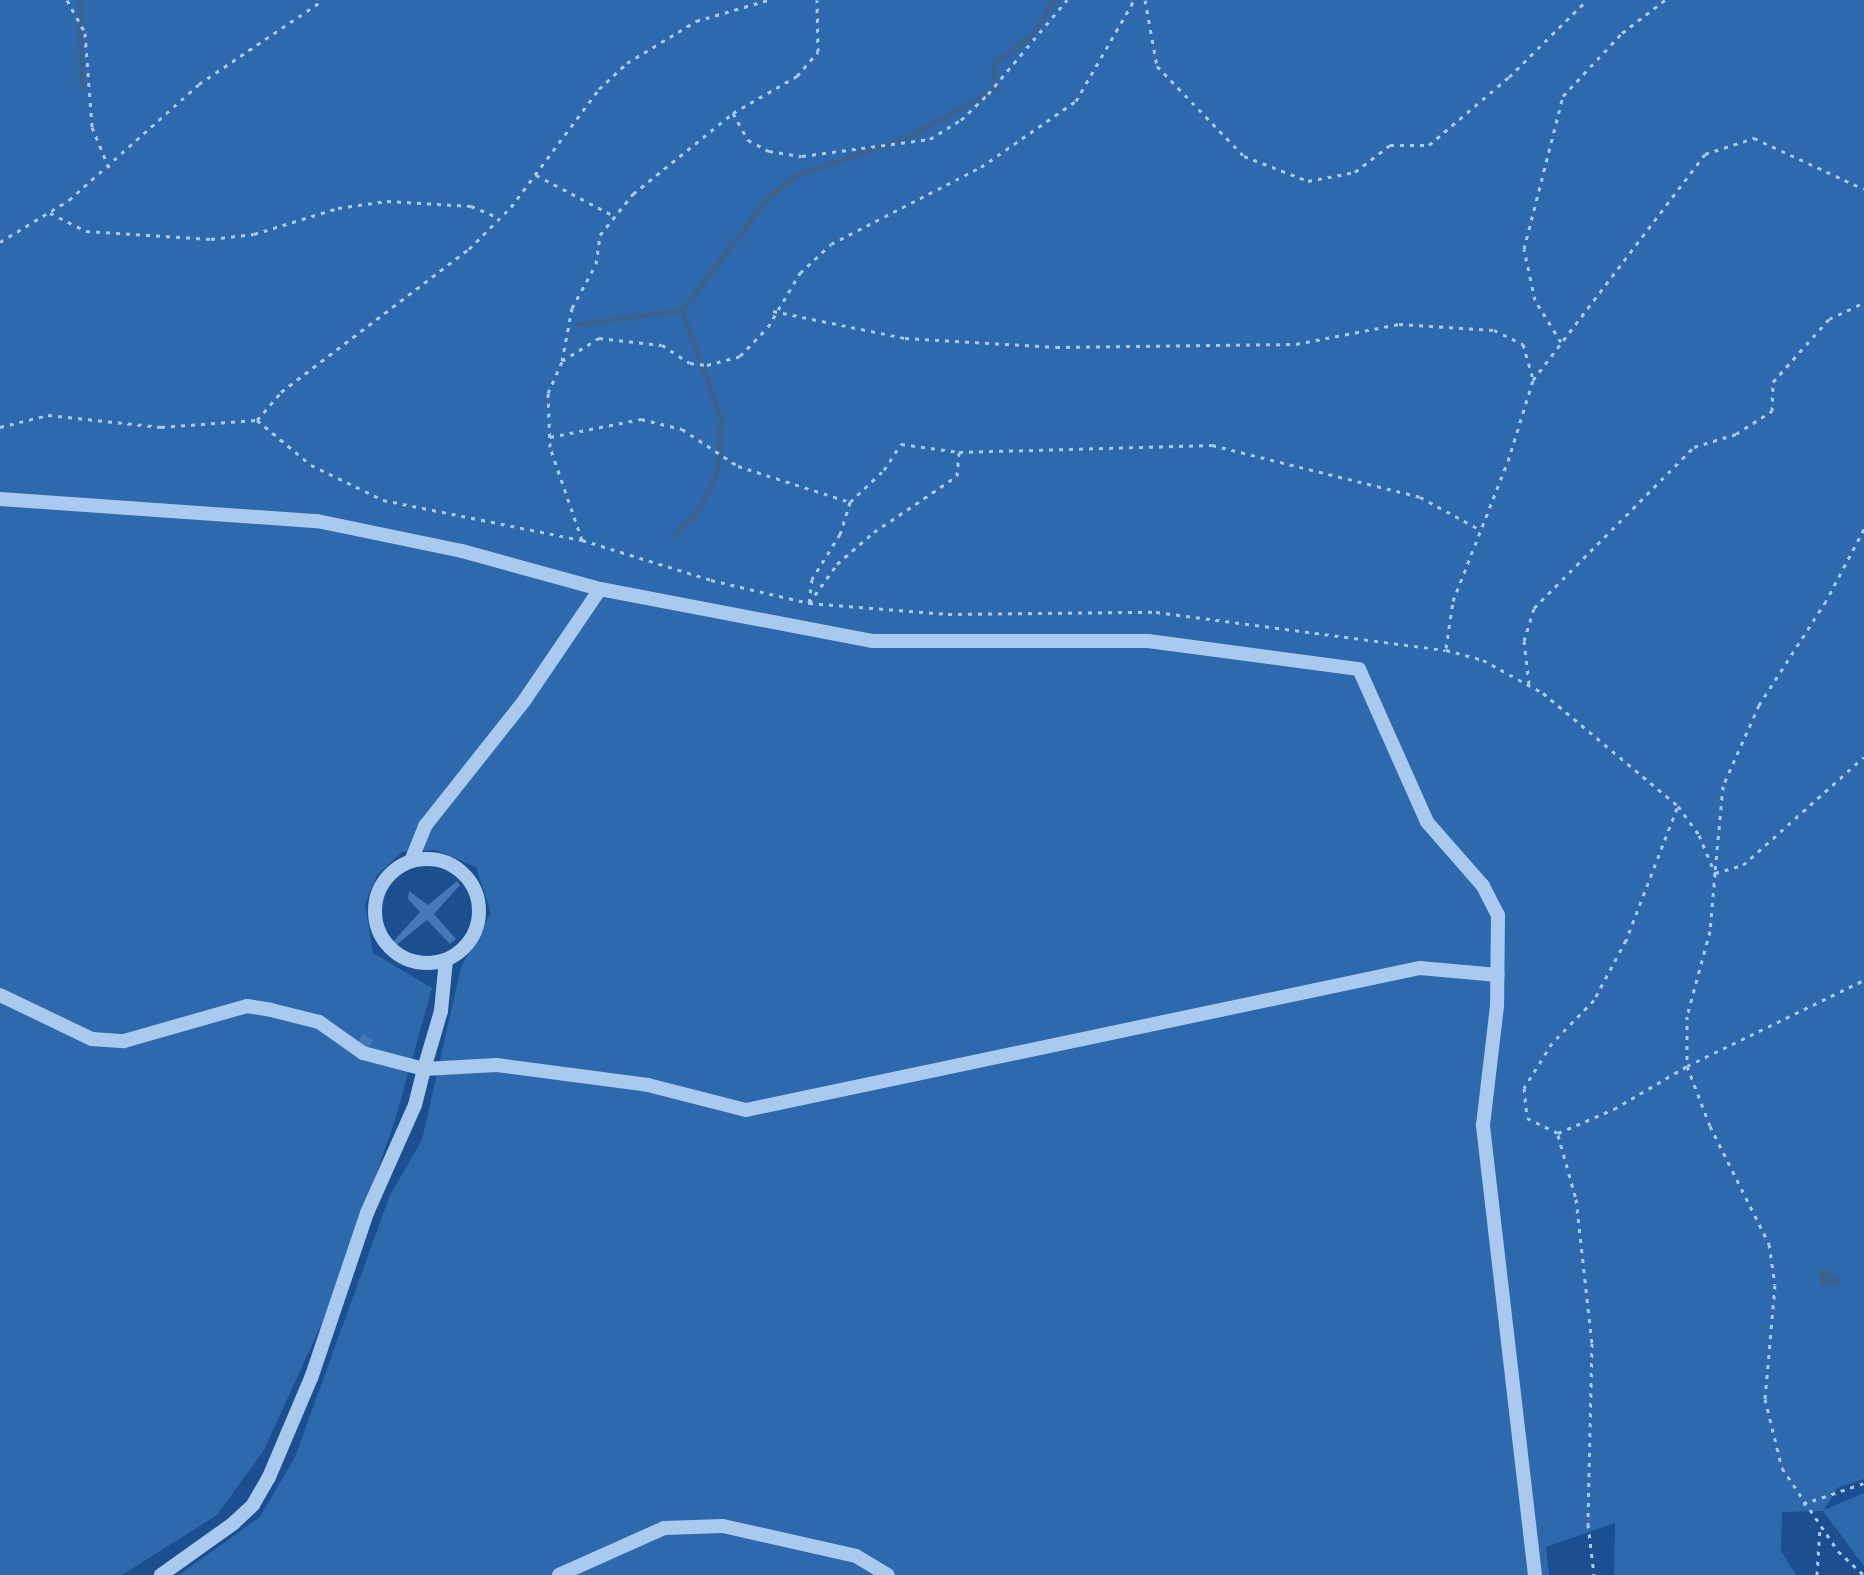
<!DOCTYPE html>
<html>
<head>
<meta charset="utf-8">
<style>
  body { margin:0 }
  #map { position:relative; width:1864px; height:1575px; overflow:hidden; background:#1b4f8f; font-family:"Asap Condensed",sans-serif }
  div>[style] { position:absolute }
  .green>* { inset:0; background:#2e69ad }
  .water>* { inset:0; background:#3c6290 }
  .stream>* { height:5px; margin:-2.5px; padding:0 2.5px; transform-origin:2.5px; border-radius:2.5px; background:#3c6290 }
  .building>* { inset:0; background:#4478b7; transform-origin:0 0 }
  .path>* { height:3px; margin-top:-1.5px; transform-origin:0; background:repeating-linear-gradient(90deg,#a9c9ee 0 4px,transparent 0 10px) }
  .minor>* { height:14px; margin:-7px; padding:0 7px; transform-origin:7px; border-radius:7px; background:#a9c9ee }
  .minor>.ring { margin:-7px; padding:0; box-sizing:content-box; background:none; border:14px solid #a9c9ee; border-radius:50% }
  span { translate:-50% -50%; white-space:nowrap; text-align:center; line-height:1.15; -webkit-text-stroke:6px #1b4f8f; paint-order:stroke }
</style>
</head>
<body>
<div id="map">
  <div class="green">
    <i style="clip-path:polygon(0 0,1864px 0,1864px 1479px,1837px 1488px,1824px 1510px,1864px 1493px,1864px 1566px,1823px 1511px,1782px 1512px,1781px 1551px,1796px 1575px,1614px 1575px,1615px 1523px,1546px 1547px,1549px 1575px,179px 1575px,260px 1517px,295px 1457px,390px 1195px,422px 1140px,461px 967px,491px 913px,476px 867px,435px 850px,402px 852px,377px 875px,365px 904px,373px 953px,432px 988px,395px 1120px,332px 1301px,264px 1450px,217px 1515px,122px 1575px,0 1575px)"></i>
  </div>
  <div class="water">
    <i style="clip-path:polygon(1820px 1268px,1839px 1278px,1841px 1283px,1820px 1286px)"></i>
  </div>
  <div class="stream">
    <i style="left:80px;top:0;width:88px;rotate:89.3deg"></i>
    <i style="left:577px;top:324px;width:106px;rotate:-7.6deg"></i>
    <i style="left:682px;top:310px;width:142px;rotate:-52.7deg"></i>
    <i style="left:768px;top:197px;width:36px;rotate:-38deg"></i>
    <i style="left:796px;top:175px;width:116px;rotate:-18.6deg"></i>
    <i style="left:906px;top:138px;width:102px;rotate:-28.8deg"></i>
    <i style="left:995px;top:89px;width:26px;rotate:-94deg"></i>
    <i style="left:993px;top:63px;width:46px;rotate:-34.4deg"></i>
    <i style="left:1031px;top:37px;width:43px;rotate:-59.3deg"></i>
    <i style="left:674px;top:534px;width:33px;rotate:-43deg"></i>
    <i style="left:698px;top:512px;width:45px;rotate:-65.1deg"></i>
    <i style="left:717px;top:471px;width:52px;rotate:-85.6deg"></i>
    <i style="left:721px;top:419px;width:116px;rotate:-109.7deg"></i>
  </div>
  <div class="building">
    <i style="clip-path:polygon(457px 881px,460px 885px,434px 914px,456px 939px,450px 944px,427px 920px,395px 946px,392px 943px,420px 912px,408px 899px,409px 891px,428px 905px)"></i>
    <i style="left:363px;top:1034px;width:12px;height:10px;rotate:31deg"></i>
  </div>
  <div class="path">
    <i style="left:67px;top:0;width:38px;rotate:61deg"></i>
    <i style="left:85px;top:33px;width:94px;rotate:85.7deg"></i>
    <i style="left:92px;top:127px;width:44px;rotate:67.5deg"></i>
    <i style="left:1145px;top:0;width:67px;rotate:79.7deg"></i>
    <i style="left:1157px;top:66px;width:125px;rotate:46deg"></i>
    <i style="left:1244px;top:156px;width:69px;rotate:21.3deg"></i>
    <i style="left:1308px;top:181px;width:48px;rotate:-10.8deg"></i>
    <i style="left:1355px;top:172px;width:44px;rotate:-37.6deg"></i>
    <i style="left:1390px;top:145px;width:39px"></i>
    <i style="left:1429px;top:145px;width:105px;rotate:-40.4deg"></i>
    <i style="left:1509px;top:77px;width:110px;rotate:-44.6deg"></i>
    <i style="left:733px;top:113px;width:74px;rotate:-30deg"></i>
    <i style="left:797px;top:76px;width:32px;rotate:-49deg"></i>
    <i style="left:818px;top:52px;width:52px;rotate:-91.1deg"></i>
    <i style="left:536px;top:175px;width:88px;rotate:27.7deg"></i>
    <i style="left:50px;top:213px;width:40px;rotate:26.6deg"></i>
    <i style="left:86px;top:231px;width:125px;rotate:3.7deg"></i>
    <i style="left:211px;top:239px;width:43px;rotate:-6.6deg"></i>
    <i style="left:254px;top:234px;width:88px;rotate:-17.2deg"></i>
    <i style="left:338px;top:208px;width:49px;rotate:-8.1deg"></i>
    <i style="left:387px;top:201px;width:84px;rotate:3.4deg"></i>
    <i style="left:471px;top:206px;width:30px;rotate:23deg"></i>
    <i style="left:0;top:242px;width:81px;rotate:-31.3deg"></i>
    <i style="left:69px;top:200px;width:174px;rotate:-41.7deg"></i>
    <i style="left:199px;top:84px;width:150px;rotate:-34.1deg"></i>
    <i style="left:773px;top:311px;width:135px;rotate:11.6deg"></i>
    <i style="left:905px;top:338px;width:151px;rotate:3.4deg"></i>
    <i style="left:1056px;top:347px;width:240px;rotate:-0.7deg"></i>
    <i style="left:1296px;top:344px;width:105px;rotate:-11deg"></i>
    <i style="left:1399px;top:324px;width:95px;rotate:3.6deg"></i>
    <i style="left:1494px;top:330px;width:32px;rotate:26deg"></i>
    <i style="left:1523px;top:344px;width:37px;rotate:74deg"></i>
    <i style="left:1561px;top:342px;width:49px;rotate:-121.8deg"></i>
    <i style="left:1535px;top:300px;width:52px;rotate:-102.2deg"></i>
    <i style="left:1524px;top:249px;width:158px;rotate:-75.7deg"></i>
    <i style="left:1563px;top:96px;width:86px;rotate:-46.9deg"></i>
    <i style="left:1622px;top:33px;width:54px;rotate:-37.5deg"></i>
    <i style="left:562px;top:361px;width:54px;rotate:-79.3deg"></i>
    <i style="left:572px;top:308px;width:50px;rotate:-61.4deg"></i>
    <i style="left:596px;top:264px;width:29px;rotate:-82deg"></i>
    <i style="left:600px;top:235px;width:53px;rotate:-51.2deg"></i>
    <i style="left:633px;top:194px;width:129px;rotate:-39deg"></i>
    <i style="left:733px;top:113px;width:31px;rotate:61deg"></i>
    <i style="left:748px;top:140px;width:24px;rotate:28deg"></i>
    <i style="left:769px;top:151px;width:33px;rotate:9deg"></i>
    <i style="left:802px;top:156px;width:129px;rotate:-7.6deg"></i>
    <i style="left:930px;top:139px;width:36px;rotate:-32deg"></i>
    <i style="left:961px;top:120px;width:37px;rotate:-44deg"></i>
    <i style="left:988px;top:94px;width:123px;rotate:-50deg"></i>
    <i style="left:257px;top:420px;width:37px;rotate:-49deg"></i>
    <i style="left:281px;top:392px;width:236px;rotate:-37.3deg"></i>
    <i style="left:469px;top:249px;width:59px;rotate:-45deg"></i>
    <i style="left:511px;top:207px;width:147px;rotate:-53.3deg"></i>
    <i style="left:599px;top:89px;width:38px;rotate:-43deg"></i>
    <i style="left:627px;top:63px;width:81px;rotate:-31.3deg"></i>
    <i style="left:696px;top:21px;width:75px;rotate:-16.3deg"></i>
    <i style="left:0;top:427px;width:49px;rotate:-14deg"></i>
    <i style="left:48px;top:415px;width:114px;rotate:6.1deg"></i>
    <i style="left:161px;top:427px;width:96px;rotate:-4.2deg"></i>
    <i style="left:257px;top:420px;width:70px;rotate:39.8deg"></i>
    <i style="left:311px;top:465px;width:80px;rotate:25.9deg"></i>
    <i style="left:383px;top:500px;width:203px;rotate:11.4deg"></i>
    <i style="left:582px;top:540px;width:135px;rotate:17.2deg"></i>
    <i style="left:711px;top:580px;width:101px;rotate:13.2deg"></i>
    <i style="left:809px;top:603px;width:139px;rotate:4.5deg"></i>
    <i style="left:948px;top:614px;width:208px;rotate:-0.6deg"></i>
    <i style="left:1156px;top:612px;width:292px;rotate:7.5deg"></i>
    <i style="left:1446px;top:650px;width:38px;rotate:15deg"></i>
    <i style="left:1483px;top:660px;width:68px;rotate:28.8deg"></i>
    <i style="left:1543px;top:693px;width:176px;rotate:39.9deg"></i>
    <i style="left:1678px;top:806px;width:36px;rotate:54deg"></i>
    <i style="left:1699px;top:835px;width:41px;rotate:67.2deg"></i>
    <i style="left:1715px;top:873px;width:58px;rotate:94.9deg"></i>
    <i style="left:1710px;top:931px;width:88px;rotate:105.1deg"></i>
    <i style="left:1687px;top:1016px;width:50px;rotate:90deg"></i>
    <i style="left:1687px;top:1066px;width:197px;rotate:-25.9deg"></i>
    <i style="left:550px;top:437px;width:93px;rotate:-11.2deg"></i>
    <i style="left:641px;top:419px;width:42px;rotate:13.7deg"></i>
    <i style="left:682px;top:429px;width:67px;rotate:33.5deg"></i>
    <i style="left:738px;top:466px;width:118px;rotate:17.8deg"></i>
    <i style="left:850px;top:502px;width:34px;rotate:107deg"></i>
    <i style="left:840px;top:534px;width:53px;rotate:121.9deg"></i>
    <i style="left:812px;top:579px;width:24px;rotate:97deg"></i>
    <i style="left:809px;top:603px;width:48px;rotate:-54.3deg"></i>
    <i style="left:837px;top:564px;width:49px;rotate:-40.9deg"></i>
    <i style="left:874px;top:532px;width:100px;rotate:-34deg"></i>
    <i style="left:957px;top:476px;width:24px;rotate:-85deg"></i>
    <i style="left:850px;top:502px;width:47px;rotate:-43.3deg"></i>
    <i style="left:884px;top:470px;width:31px;rotate:-57deg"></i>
    <i style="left:901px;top:444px;width:59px;rotate:7.9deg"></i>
    <i style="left:959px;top:452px;width:253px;rotate:-1.6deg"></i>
    <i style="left:1212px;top:445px;width:214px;rotate:14deg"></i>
    <i style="left:1420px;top:497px;width:67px;rotate:28.5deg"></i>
    <i style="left:1864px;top:529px;width:81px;rotate:117.8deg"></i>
    <i style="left:1826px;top:601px;width:124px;rotate:122.8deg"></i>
    <i style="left:1759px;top:705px;width:89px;rotate:114deg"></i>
    <i style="left:1723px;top:786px;width:87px;rotate:95.3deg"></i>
    <i style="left:1715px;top:873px;width:29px;rotate:-16deg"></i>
    <i style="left:1743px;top:865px;width:162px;rotate:-41.8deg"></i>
    <i style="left:582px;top:540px;width:98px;rotate:-109deg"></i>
    <i style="left:550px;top:447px;width:54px;rotate:-92.1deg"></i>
    <i style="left:548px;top:393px;width:35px;rotate:-66deg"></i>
    <i style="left:562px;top:361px;width:44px;rotate:-31.9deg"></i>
    <i style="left:599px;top:338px;width:63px;rotate:6.3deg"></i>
    <i style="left:662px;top:345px;width:33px;rotate:33deg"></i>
    <i style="left:690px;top:363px;width:17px;rotate:7deg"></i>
    <i style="left:707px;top:365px;width:34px;rotate:-15deg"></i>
    <i style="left:740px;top:356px;width:40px;rotate:-46deg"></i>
    <i style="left:768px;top:327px;width:63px;rotate:-59.3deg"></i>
    <i style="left:800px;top:273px;width:42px;rotate:-43.1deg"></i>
    <i style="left:831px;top:244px;width:169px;rotate:-27.2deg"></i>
    <i style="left:981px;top:167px;width:116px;rotate:-34.8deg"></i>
    <i style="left:1076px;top:101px;width:116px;rotate:-60.1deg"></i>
    <i style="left:1446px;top:648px;width:48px;rotate:-81.5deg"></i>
    <i style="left:1453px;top:601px;width:150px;rotate:-68.6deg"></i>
    <i style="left:1508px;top:461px;width:85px;rotate:-72.8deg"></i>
    <i style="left:1533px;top:380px;width:284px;rotate:-52.7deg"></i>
    <i style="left:1705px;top:154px;width:52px;rotate:-18.1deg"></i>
    <i style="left:1754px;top:138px;width:121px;rotate:24.9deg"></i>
    <i style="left:1529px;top:684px;width:43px;rotate:-96.6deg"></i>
    <i style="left:1524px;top:641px;width:34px;rotate:-73deg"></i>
    <i style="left:1534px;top:608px;width:227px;rotate:-45.2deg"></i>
    <i style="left:1694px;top:447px;width:44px;rotate:-17.2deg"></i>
    <i style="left:1736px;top:434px;width:43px;rotate:-32.6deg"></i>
    <i style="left:1772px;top:411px;width:29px;rotate:-88deg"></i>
    <i style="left:1773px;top:382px;width:84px;rotate:-48.4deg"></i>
    <i style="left:1829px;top:319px;width:38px;rotate:-25deg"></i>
    <i style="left:1677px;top:808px;width:142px;rotate:111.1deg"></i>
    <i style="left:1626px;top:940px;width:68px;rotate:118.1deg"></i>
    <i style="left:1594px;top:1000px;width:60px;rotate:134.3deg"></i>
    <i style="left:1552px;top:1043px;width:53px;rotate:121.9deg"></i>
    <i style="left:1524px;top:1088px;width:30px;rotate:84deg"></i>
    <i style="left:1527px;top:1118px;width:34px;rotate:26deg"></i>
    <i style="left:1558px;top:1133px;width:61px;rotate:-23.2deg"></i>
    <i style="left:1614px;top:1109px;width:85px;rotate:-30.5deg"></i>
    <i style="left:1687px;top:1066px;width:64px;rotate:69deg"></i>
    <i style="left:1710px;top:1126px;width:132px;rotate:63.4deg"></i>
    <i style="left:1769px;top:1244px;width:41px;rotate:81.7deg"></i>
    <i style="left:1775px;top:1285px;width:114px;rotate:95deg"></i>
    <i style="left:1765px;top:1399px;width:71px;rotate:76.2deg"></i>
    <i style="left:1782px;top:1468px;width:100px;rotate:56deg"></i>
    <i style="left:1838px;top:1551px;width:35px;rotate:43deg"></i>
    <i style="left:1558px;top:1135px;width:66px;rotate:74.3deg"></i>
    <i style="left:1576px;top:1199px;width:145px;rotate:83.7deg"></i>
    <i style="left:1592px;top:1343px;width:181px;rotate:91.3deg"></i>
    <i style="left:1588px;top:1524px;width:51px;rotate:83.3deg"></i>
    <i style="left:1803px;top:1504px;width:65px;rotate:-19deg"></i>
    <i style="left:1817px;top:1575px;width:49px;rotate:-86.5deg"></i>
  </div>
  <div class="minor">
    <i style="left:0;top:499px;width:318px;rotate:4deg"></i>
    <i style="left:317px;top:521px;width:148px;rotate:11.7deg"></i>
    <i style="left:462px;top:551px;width:143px;rotate:15.4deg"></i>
    <i class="ring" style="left:375px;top:859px;width:90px;height:90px"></i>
    <i style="left:411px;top:861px;width:38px;rotate:-68deg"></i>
    <i style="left:425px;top:826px;width:159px;rotate:-51.6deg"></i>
    <i style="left:524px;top:701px;width:135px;rotate:-55.8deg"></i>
    <i style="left:600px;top:589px;width:278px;rotate:10.8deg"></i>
    <i style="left:873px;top:641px;width:275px"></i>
    <i style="left:1148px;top:641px;width:213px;rotate:7.6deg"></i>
    <i style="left:1359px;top:669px;width:167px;rotate:66deg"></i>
    <i style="left:1427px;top:822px;width:85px;rotate:48.8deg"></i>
    <i style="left:1483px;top:886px;width:33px;rotate:63deg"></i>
    <i style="left:1498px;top:915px;width:91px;rotate:90.6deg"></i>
    <i style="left:1497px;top:1006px;width:121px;rotate:96.7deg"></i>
    <i style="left:1483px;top:1126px;width:452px;rotate:83.4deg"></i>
    <i style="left:446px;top:960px;width:51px;rotate:95.6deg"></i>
    <i style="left:441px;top:1011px;width:60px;rotate:106.3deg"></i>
    <i style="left:424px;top:1069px;width:73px;rotate:-3.1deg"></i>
    <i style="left:497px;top:1065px;width:152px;rotate:7.5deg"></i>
    <i style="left:648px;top:1085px;width:101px;rotate:14.3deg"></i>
    <i style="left:746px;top:1110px;width:689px;rotate:-11.9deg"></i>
    <i style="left:1420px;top:968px;width:78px;rotate:5.1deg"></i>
    <i style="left:0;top:995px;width:102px;rotate:25.6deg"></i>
    <i style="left:92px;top:1039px;width:32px;rotate:4deg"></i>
    <i style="left:124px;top:1041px;width:128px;rotate:-15.9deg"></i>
    <i style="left:247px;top:1006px;width:24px;rotate:9deg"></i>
    <i style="left:271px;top:1010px;width:49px;rotate:14deg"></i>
    <i style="left:319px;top:1022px;width:54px;rotate:35.2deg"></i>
    <i style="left:363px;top:1053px;width:63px;rotate:14.7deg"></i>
    <i style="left:424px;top:1069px;width:37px;rotate:104deg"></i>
    <i style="left:415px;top:1105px;width:118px;rotate:114deg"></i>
    <i style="left:367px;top:1213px;width:174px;rotate:108.7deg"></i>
    <i style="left:311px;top:1378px;width:108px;rotate:113deg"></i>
    <i style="left:269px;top:1477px;width:32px;rotate:120deg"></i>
    <i style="left:253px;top:1505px;width:26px;rotate:137deg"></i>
    <i style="left:234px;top:1523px;width:90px;rotate:144.5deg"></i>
    <i style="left:559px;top:1575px;width:115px;rotate:-24.1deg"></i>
    <i style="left:664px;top:1528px;width:59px;rotate:-1.9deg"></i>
    <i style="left:723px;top:1526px;width:136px;rotate:12.7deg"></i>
    <i style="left:856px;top:1556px;width:37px;rotate:31deg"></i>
  </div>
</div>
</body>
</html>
